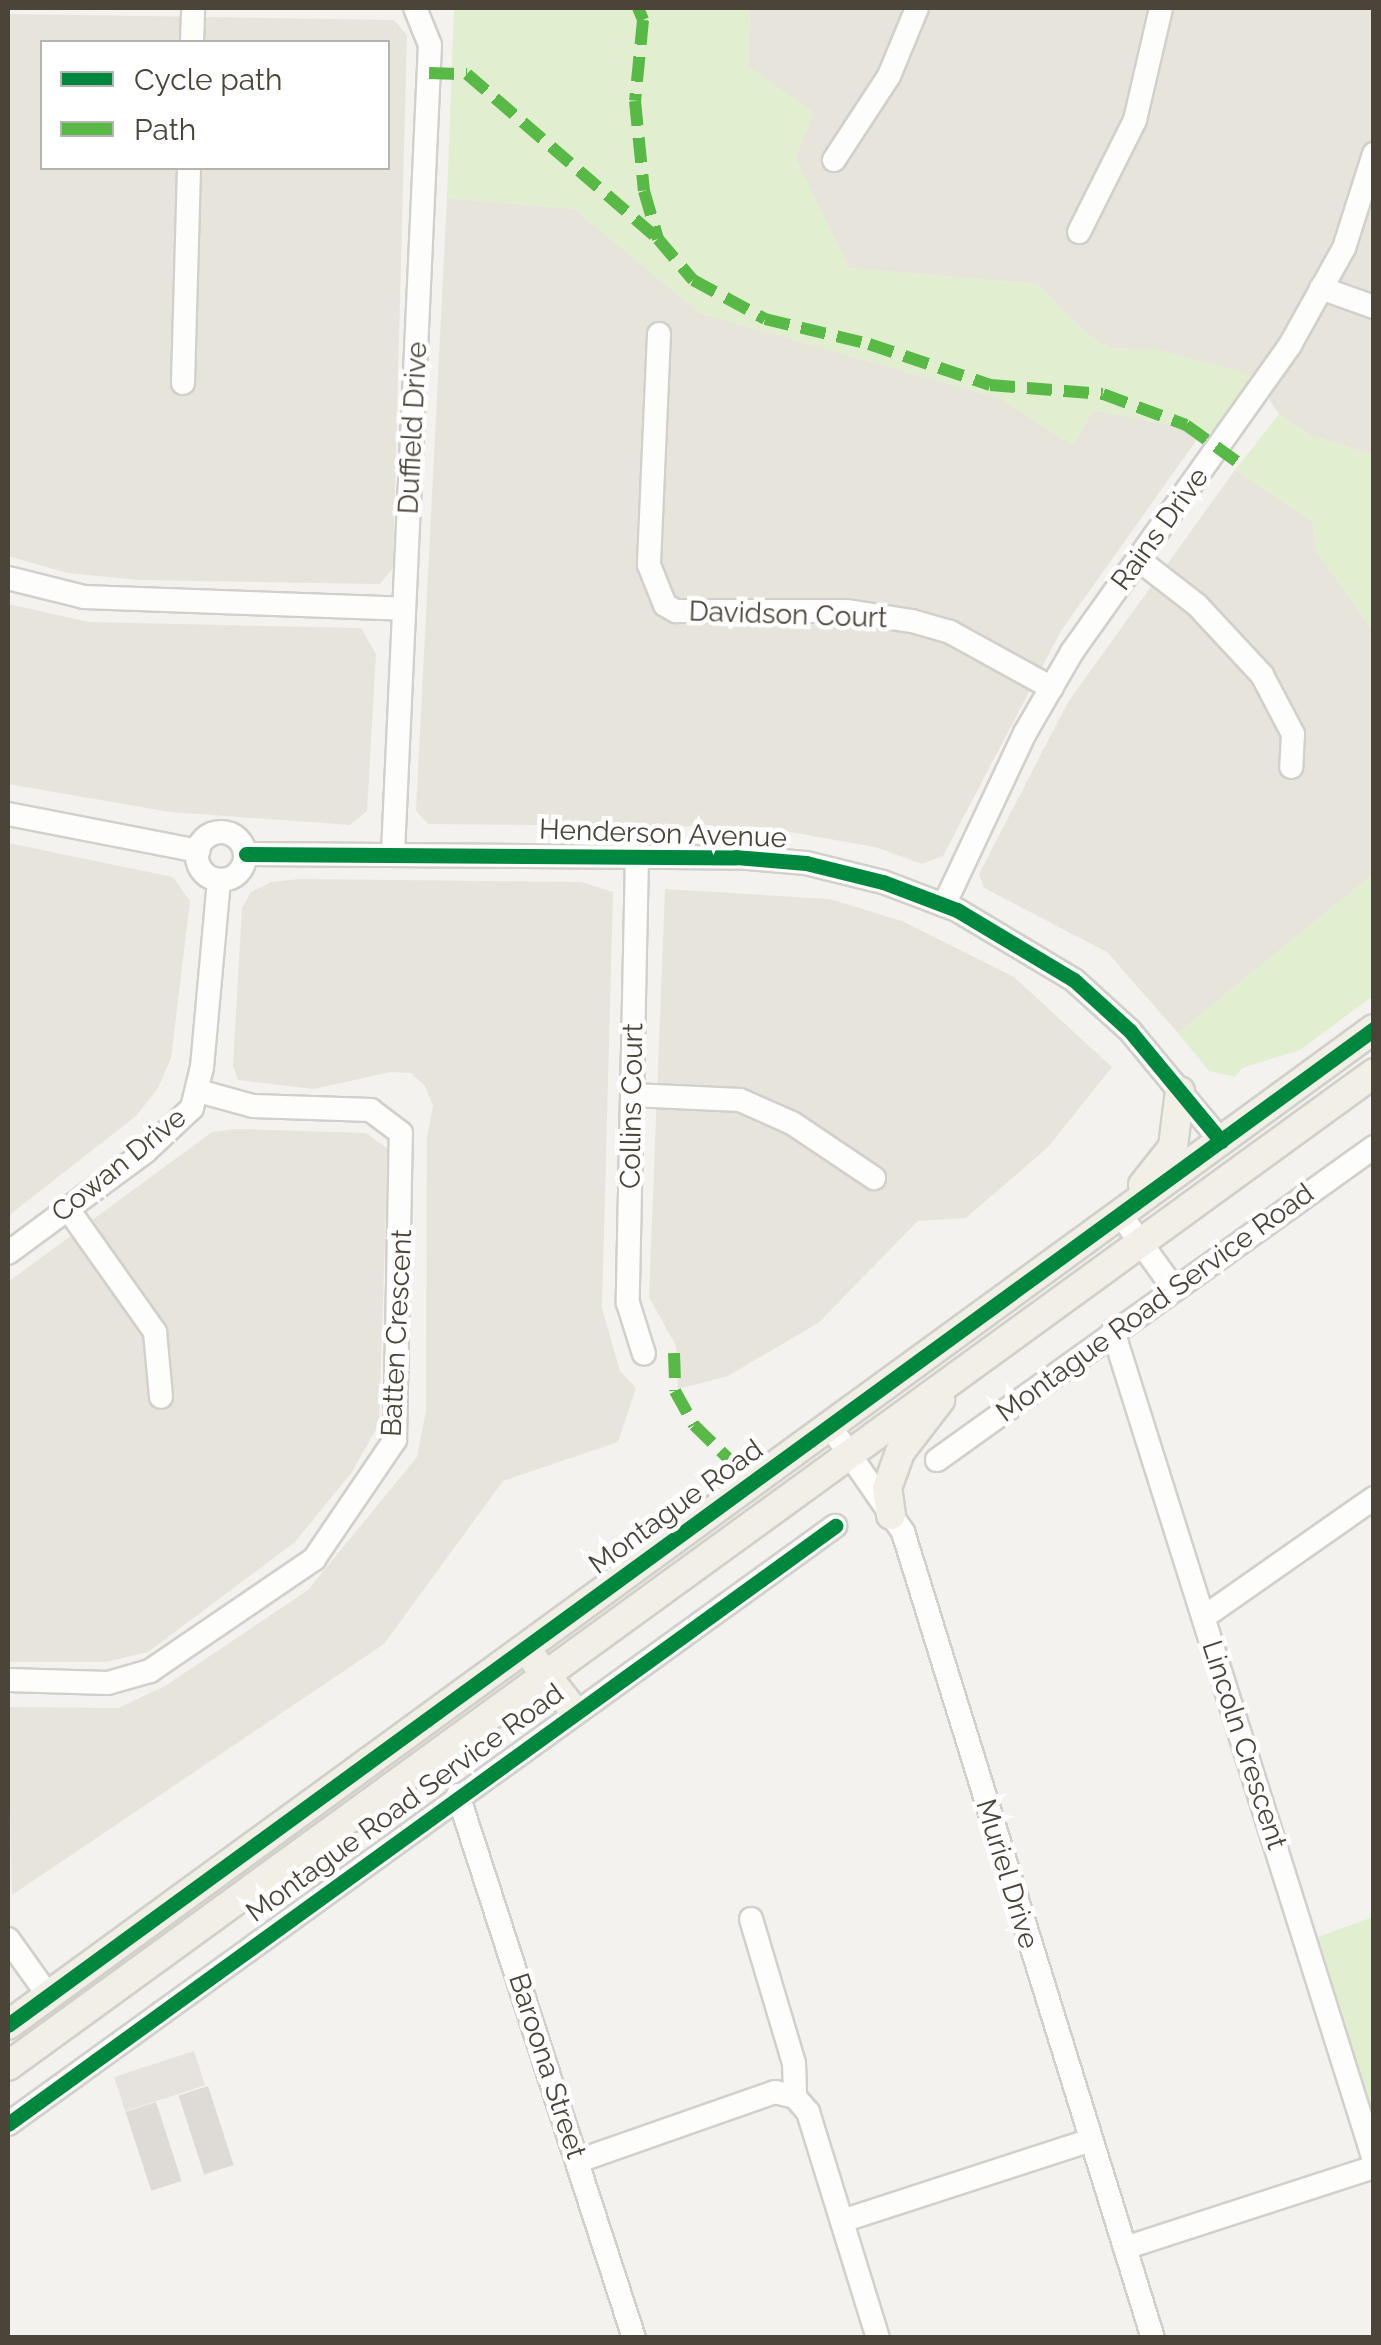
<!DOCTYPE html>
<html>
<head>
<meta charset="utf-8">
<style>
  body { margin:0 }
  #map { position:relative; width:1381px; height:2345px; overflow:hidden; background:#f4f2ee; font-family:Raleway,sans-serif }
  div>[style] { position:absolute }
  .residential>* { inset:0; background:#e7e4dc }
  .green>* { inset:0; background:#e1eecf }
  .parking>* { inset:0; background:#e6e3df; transform-origin:0 0 }
  .building>* { inset:0; background:#dedbd6; transform-origin:0 0 }
  .roads { filter:drop-shadow(2px 0 #d2d0cb) drop-shadow(-2px 0 #d2d0cb) drop-shadow(0 2px #d2d0cb) drop-shadow(0 -2px #d2d0cb) }
  .minor>* { height:22px; margin:-11px; padding:0 11px; transform-origin:11px; border-radius:11px; background:#fdfdfc }
  .minor>.ring { margin:-11px; padding:0; box-sizing:content-box; background:none; border:22px solid #fdfdfc; border-radius:50% }
  .major>* { height:28px; margin:-14px; padding:0 14px; transform-origin:14px; border-radius:14px; background:#f2efe6 }
  .quiet>* { height:12px; margin-top:-6px; transform-origin:0; background:repeating-linear-gradient(90deg,#58b947 0 25px,transparent 0 37px) }
  .cycleway>* { height:15px; margin:-7.5px; padding:0 7.5px; transform-origin:7.5px; border-radius:7.5px; background:#00873e }
  span { translate:-50% -50%; white-space:nowrap; text-align:center; line-height:1.15; -webkit-text-stroke:9px #fff; paint-order:stroke }
  .street-label { font-size:28px; color:#4b4439 }
  .frame { position:absolute; inset:0; border:10px solid #4b4439; pointer-events:none }
  .legend { position:absolute; left:40px; top:40px; width:350px; height:130px; box-sizing:border-box; background:#fff; border:2px solid #b7b4b0; margin:0; padding:12px 18px; list-style:none; font-size:30px; color:#4b4439 }
  .legend li { display:flex; align-items:center; gap:20px; height:50px }
  .legend b { width:50px; border:2px solid #b7b4b0 }
</style>
</head>
<body>
<div id="map">
  <div class="residential">
    <i style="clip-path:polygon(750px 8px,1373px 8px,1373px 455px,1310px 435px,1279px 414px,1253px 375px,1158px 350px,1109px 348px,1083px 331px,1037px 284px,849px 268px,748px 66px)"></i>
    <i style="clip-path:polygon(evenodd,8px 14px,394px 20px,407px 35px,393px 568px,380px 584px,140px 580px,67px 573px,8px 556px,8px 14px,42px 42px,388px 42px,388px 168px,42px 168px,42px 42px)"></i>
    <i style="clip-path:polygon(447px 198px,574px 209px,700px 313px,999px 398px,1073px 445px,1093px 410px,1203px 431px,1061px 631px,943px 856px,922px 864px,875px 847px,762px 827px,428px 824px,416px 811px)"></i>
    <i style="clip-path:polygon(1235px 470px,1312px 521px,1317px 552px,1373px 631px,1373px 874px,1178px 1033px,1107px 952px,984px 888px,979px 874px,1068px 702px)"></i>
    <i style="clip-path:polygon(8px 604px,89px 622px,361px 628px,376px 654px,367px 811px,350px 825px,170px 812px,8px 784px)"></i>
    <i style="clip-path:polygon(8px 843px,173px 877px,190px 901px,171px 1058px,158px 1088px,136px 1116px,8px 1216px)"></i>
    <i style="clip-path:polygon(300px 879px,581px 882px,613px 892px,602px 1308px,620px 1371px,636px 1388px,618px 1442px,503px 1481px,384px 1644px,12px 1895px,8px 1707px,118px 1708px,165px 1686px,308px 1590px,417px 1457px,426px 1410px,427px 1138px,433px 1106px,425px 1086px,411px 1073px,391px 1072px,314px 1089px,238px 1080px,233px 1066px,242px 908px,251px 892px,271px 882px)"></i>
    <i style="clip-path:polygon(665px 889px,830px 899px,902px 921px,1014px 977px,1112px 1067px,1049px 1146px,966px 1218px,918px 1221px,818px 1323px,728px 1376px,678px 1389px,676px 1346px,649px 1297px)"></i>
    <i style="clip-path:polygon(236px 1129px,366px 1133px,388px 1149px,379px 1424px,352px 1472px,295px 1542px,148px 1652px,106px 1662px,8px 1662px,8px 1282px,212px 1132px)"></i>
  </div>
  <div class="green">
    <i style="clip-path:polygon(454px 8px,750px 8px,748px 66px,814px 112px,796px 158px,849px 268px,1037px 284px,1083px 331px,1109px 348px,1158px 350px,1254px 375px,1213px 433px,1093px 410px,1073px 445px,999px 398px,700px 313px,574px 209px,447px 198px)"></i>
    <i style="clip-path:polygon(1279px 414px,1310px 435px,1373px 455px,1373px 631px,1317px 552px,1312px 521px,1235px 470px)"></i>
    <i style="clip-path:polygon(1373px 874px,1373px 996px,1300px 1050px,1242px 1068px,1235px 1077px,1209px 1071px,1178px 1033px)"></i>
    <i style="clip-path:polygon(1373px 1917px,1373px 2123px,1315px 1938px)"></i>
  </div>
  <div class="parking">
    <i style="left:194px;top:2051px;width:36px;height:84px;rotate:72deg"></i>
  </div>
  <div class="building">
    <i style="left:208px;top:2086px;width:83px;height:31px;rotate:72deg"></i>
    <i style="left:156px;top:2102px;width:83px;height:32px;rotate:72deg"></i>
  </div>
  <div class="roads">
    <div class="minor">
      <i style="left:192px;top:42px;width:34px;rotate:-88deg"></i>
      <i style="left:834px;top:160px;width:100px;rotate:-56.8deg"></i>
      <i style="left:889px;top:76px;width:74px;rotate:-67.6deg"></i>
      <i style="left:1079px;top:232px;width:125px;rotate:-63.4deg"></i>
      <i style="left:1135px;top:120px;width:115px;rotate:-76.9deg"></i>
      <i style="left:1321px;top:288px;width:56px;rotate:19.7deg"></i>
      <i style="left:659px;top:334px;width:231px;rotate:92.5deg"></i>
      <i style="left:649px;top:565px;width:43px;rotate:68.2deg"></i>
      <i style="left:665px;top:605px;width:13px;rotate:29deg"></i>
      <i style="left:676px;top:611px;width:170px"></i>
      <i style="left:846px;top:611px;width:67px;rotate:8.6deg"></i>
      <i style="left:912px;top:621px;width:40px;rotate:16deg"></i>
      <i style="left:950px;top:632px;width:116px;rotate:28.8deg"></i>
      <i style="left:183px;top:383px;width:215px;rotate:-88.4deg"></i>
      <i style="left:1139px;top:560px;width:73px;rotate:37.8deg"></i>
      <i style="left:1197px;top:605px;width:96px;rotate:47.1deg"></i>
      <i style="left:1262px;top:675px;width:67px;rotate:62.3deg"></i>
      <i style="left:1293px;top:734px;width:33px;rotate:93deg"></i>
      <i style="left:8px;top:578px;width:78px;rotate:14deg"></i>
      <i style="left:84px;top:597px;width:320px;rotate:2.1deg"></i>
      <i style="left:8px;top:814px;width:194px;rotate:11deg"></i>
      <i class="ring" style="left:197px;top:832px;width:26px;height:26px"></i>
      <i style="left:393px;top:853px;width:809px;rotate:-87.38deg"></i>
      <i style="left:430px;top:45px;width:40px;rotate:-112deg"></i>
      <i style="left:246px;top:854px;width:490px;rotate:0.4deg"></i>
      <i style="left:736px;top:857px;width:70px;rotate:4.9deg"></i>
      <i style="left:806px;top:863px;width:79px;rotate:13.9deg"></i>
      <i style="left:883px;top:882px;width:79px;rotate:20.7deg"></i>
      <i style="left:957px;top:910px;width:136px;rotate:30.9deg"></i>
      <i style="left:1074px;top:980px;width:76px;rotate:42.3deg"></i>
      <i style="left:1130px;top:1031px;width:143px;rotate:50.4deg"></i>
      <i style="left:637px;top:856px;width:447px;rotate:91.2deg"></i>
      <i style="left:628px;top:1303px;width:53px;rotate:72.6deg"></i>
      <i style="left:944px;top:905px;width:190px;rotate:-64.8deg"></i>
      <i style="left:1025px;top:733px;width:94px;rotate:-59.9deg"></i>
      <i style="left:1072px;top:652px;width:377px;rotate:-54.6deg"></i>
      <i style="left:1290px;top:345px;width:111px;rotate:-60.9deg"></i>
      <i style="left:1344px;top:248px;width:99px;rotate:-72.3deg"></i>
      <i style="left:632px;top:1095px;width:108px;rotate:2.7deg"></i>
      <i style="left:740px;top:1100px;width:57px;rotate:23.9deg"></i>
      <i style="left:792px;top:1123px;width:99px;rotate:33.9deg"></i>
      <i style="left:68px;top:1209px;width:151px;rotate:54.7deg"></i>
      <i style="left:155px;top:1332px;width:65px;rotate:84.7deg"></i>
      <i style="left:1120px;top:1214px;width:92px;rotate:54.2deg"></i>
      <i style="left:8px;top:1253px;width:170px;rotate:-36.4deg"></i>
      <i style="left:145px;top:1152px;width:64px;rotate:-43.1deg"></i>
      <i style="left:192px;top:1108px;width:42px;rotate:-76.3deg"></i>
      <i style="left:202px;top:1067px;width:188px;rotate:-84.8deg"></i>
      <i style="left:1113px;top:1331px;width:869px;rotate:72.52deg"></i>
      <i style="left:830px;top:1426px;width:129px;rotate:55.4deg"></i>
      <i style="left:903px;top:1532px;width:844px;rotate:72.77deg"></i>
      <i style="left:937px;top:1460px;width:538px;rotate:-35.61deg"></i>
      <i style="left:1204px;top:1617px;width:208px;rotate:-35deg"></i>
      <i style="left:8px;top:1680px;width:100px;rotate:1.7deg"></i>
      <i style="left:108px;top:1683px;width:44px;rotate:-15.9deg"></i>
      <i style="left:150px;top:1671px;width:199px;rotate:-34.3deg"></i>
      <i style="left:314px;top:1559px;width:144px;rotate:-55.8deg"></i>
      <i style="left:395px;top:1440px;width:307px;rotate:-88.9deg"></i>
      <i style="left:401px;top:1133px;width:38px;rotate:-143deg"></i>
      <i style="left:371px;top:1110px;width:118px;rotate:-178.1deg"></i>
      <i style="left:253px;top:1106px;width:57px;rotate:-164.7deg"></i>
      <i style="left:458px;top:1795px;width:571px;rotate:72.04deg"></i>
      <i style="left:751px;top:1919px;width:150px;rotate:73.4deg"></i>
      <i style="left:794px;top:2063px;width:34px;rotate:88deg"></i>
      <i style="left:795px;top:2097px;width:20px;rotate:49deg"></i>
      <i style="left:808px;top:2112px;width:237px;rotate:72.8deg"></i>
      <i style="left:8px;top:1939px;width:69px;rotate:54.5deg"></i>
      <i style="left:8px;top:2124px;width:1021px;rotate:-35.87deg"></i>
      <i style="left:578px;top:2161px;width:209px;rotate:-19.3deg"></i>
      <i style="left:775px;top:2092px;width:21px;rotate:14deg"></i>
      <i style="left:842px;top:2221px;width:259px;rotate:-18deg"></i>
      <i style="left:1125px;top:2248px;width:262px;rotate:-18deg"></i>
    </div>
    <div class="major">
      <i style="left:1143px;top:1185px;width:48px;rotate:-51.7deg"></i>
      <i style="left:1173px;top:1147px;width:56px;rotate:-82.9deg"></i>
      <i style="left:891px;top:1515px;width:27px;rotate:-98deg"></i>
      <i style="left:887px;top:1488px;width:38px;rotate:-70deg"></i>
      <i style="left:900px;top:1452px;width:66px;rotate:-52.4deg"></i>
      <i style="left:535px;top:1661px;width:63px;rotate:52deg"></i>
      <i style="left:8px;top:2025px;width:1691px;rotate:-36.1deg"></i>
      <i style="left:8px;top:2066px;width:1689px;rotate:-36.01deg"></i>
    </div>
  </div>
  <div class="quiet">
    <i style="left:638px;top:8px;width:13px;rotate:67deg"></i>
    <i style="left:643px;top:20px;width:81px;rotate:95.6deg"></i>
    <i style="left:635px;top:101px;width:90px;rotate:84.3deg"></i>
    <i style="left:644px;top:191px;width:50px;rotate:73.7deg"></i>
    <i style="left:658px;top:239px;width:54px;rotate:49.5deg"></i>
    <i style="left:693px;top:280px;width:82px;rotate:28.4deg"></i>
    <i style="left:765px;top:319px;width:107px;rotate:13.5deg"></i>
    <i style="left:869px;top:344px;width:128px;rotate:18.7deg"></i>
    <i style="left:990px;top:385px;width:113px;rotate:4.6deg"></i>
    <i style="left:1103px;top:394px;width:89px;rotate:20.5deg"></i>
    <i style="left:1186px;top:425px;width:67px;rotate:35.8deg"></i>
    <i style="left:429px;top:73px;width:38px;rotate:2deg"></i>
    <i style="left:467px;top:74px;width:251px;rotate:40.8deg"></i>
    <i style="left:674px;top:1353px;width:38px;rotate:88deg"></i>
    <i style="left:675px;top:1391px;width:39px;rotate:61deg"></i>
    <i style="left:694px;top:1425px;width:63px;rotate:44.4deg"></i>
  </div>
  <div class="cycleway">
    <i style="left:246px;top:854px;width:490px;rotate:0.4deg"></i>
    <i style="left:736px;top:857px;width:70px;rotate:4.9deg"></i>
    <i style="left:806px;top:863px;width:79px;rotate:13.9deg"></i>
    <i style="left:883px;top:882px;width:79px;rotate:20.7deg"></i>
    <i style="left:957px;top:910px;width:136px;rotate:30.9deg"></i>
    <i style="left:1074px;top:980px;width:76px;rotate:42.3deg"></i>
    <i style="left:1130px;top:1031px;width:143px;rotate:50.4deg"></i>
    <i style="left:8px;top:2025px;width:1691px;rotate:-36.1deg"></i>
    <i style="left:8px;top:2124px;width:1021px;rotate:-35.87deg"></i>
  </div>
  <div class="street-label">
    <span style="left:413px;top:428px;rotate:-87deg">Duffield Drive</span>
    <span style="left:1160px;top:529px;rotate:-54deg">Rains Drive</span>
    <span style="left:788px;top:615px;rotate:2deg">Davidson Court</span>
    <span style="left:663px;top:834px;rotate:2deg">Henderson Avenue</span>
    <span style="left:632px;top:1106px;rotate:-89deg">Collins Court</span>
    <span style="left:119px;top:1165px;rotate:-39deg">Cowan Drive</span>
    <span style="left:1155px;top:1303px;rotate:-36deg">Montague Road Service Road</span>
    <span style="left:397px;top:1333px;rotate:-87deg">Batten Crescent</span>
    <span style="left:676px;top:1507px;rotate:-36deg">Montague Road</span>
    <span style="left:1244px;top:1745px;rotate:72deg">Lincoln Crescent</span>
    <span style="left:405px;top:1803px;rotate:-36deg">Montague Road Service Road</span>
    <span style="left:1007px;top:1874px;rotate:73deg">Muriel Drive</span>
    <span style="left:547px;top:2066px;rotate:72deg">Baroona Street</span>
  </div>
  <div class="frame"></div>
  <ul class="legend">
  <li><b style="height:12px;background:#00873e"></b>Cycle path</li>
  <li><b style="height:12px;background:#58b947"></b>Path</li>
  </ul>
</div>
</body>
</html>
